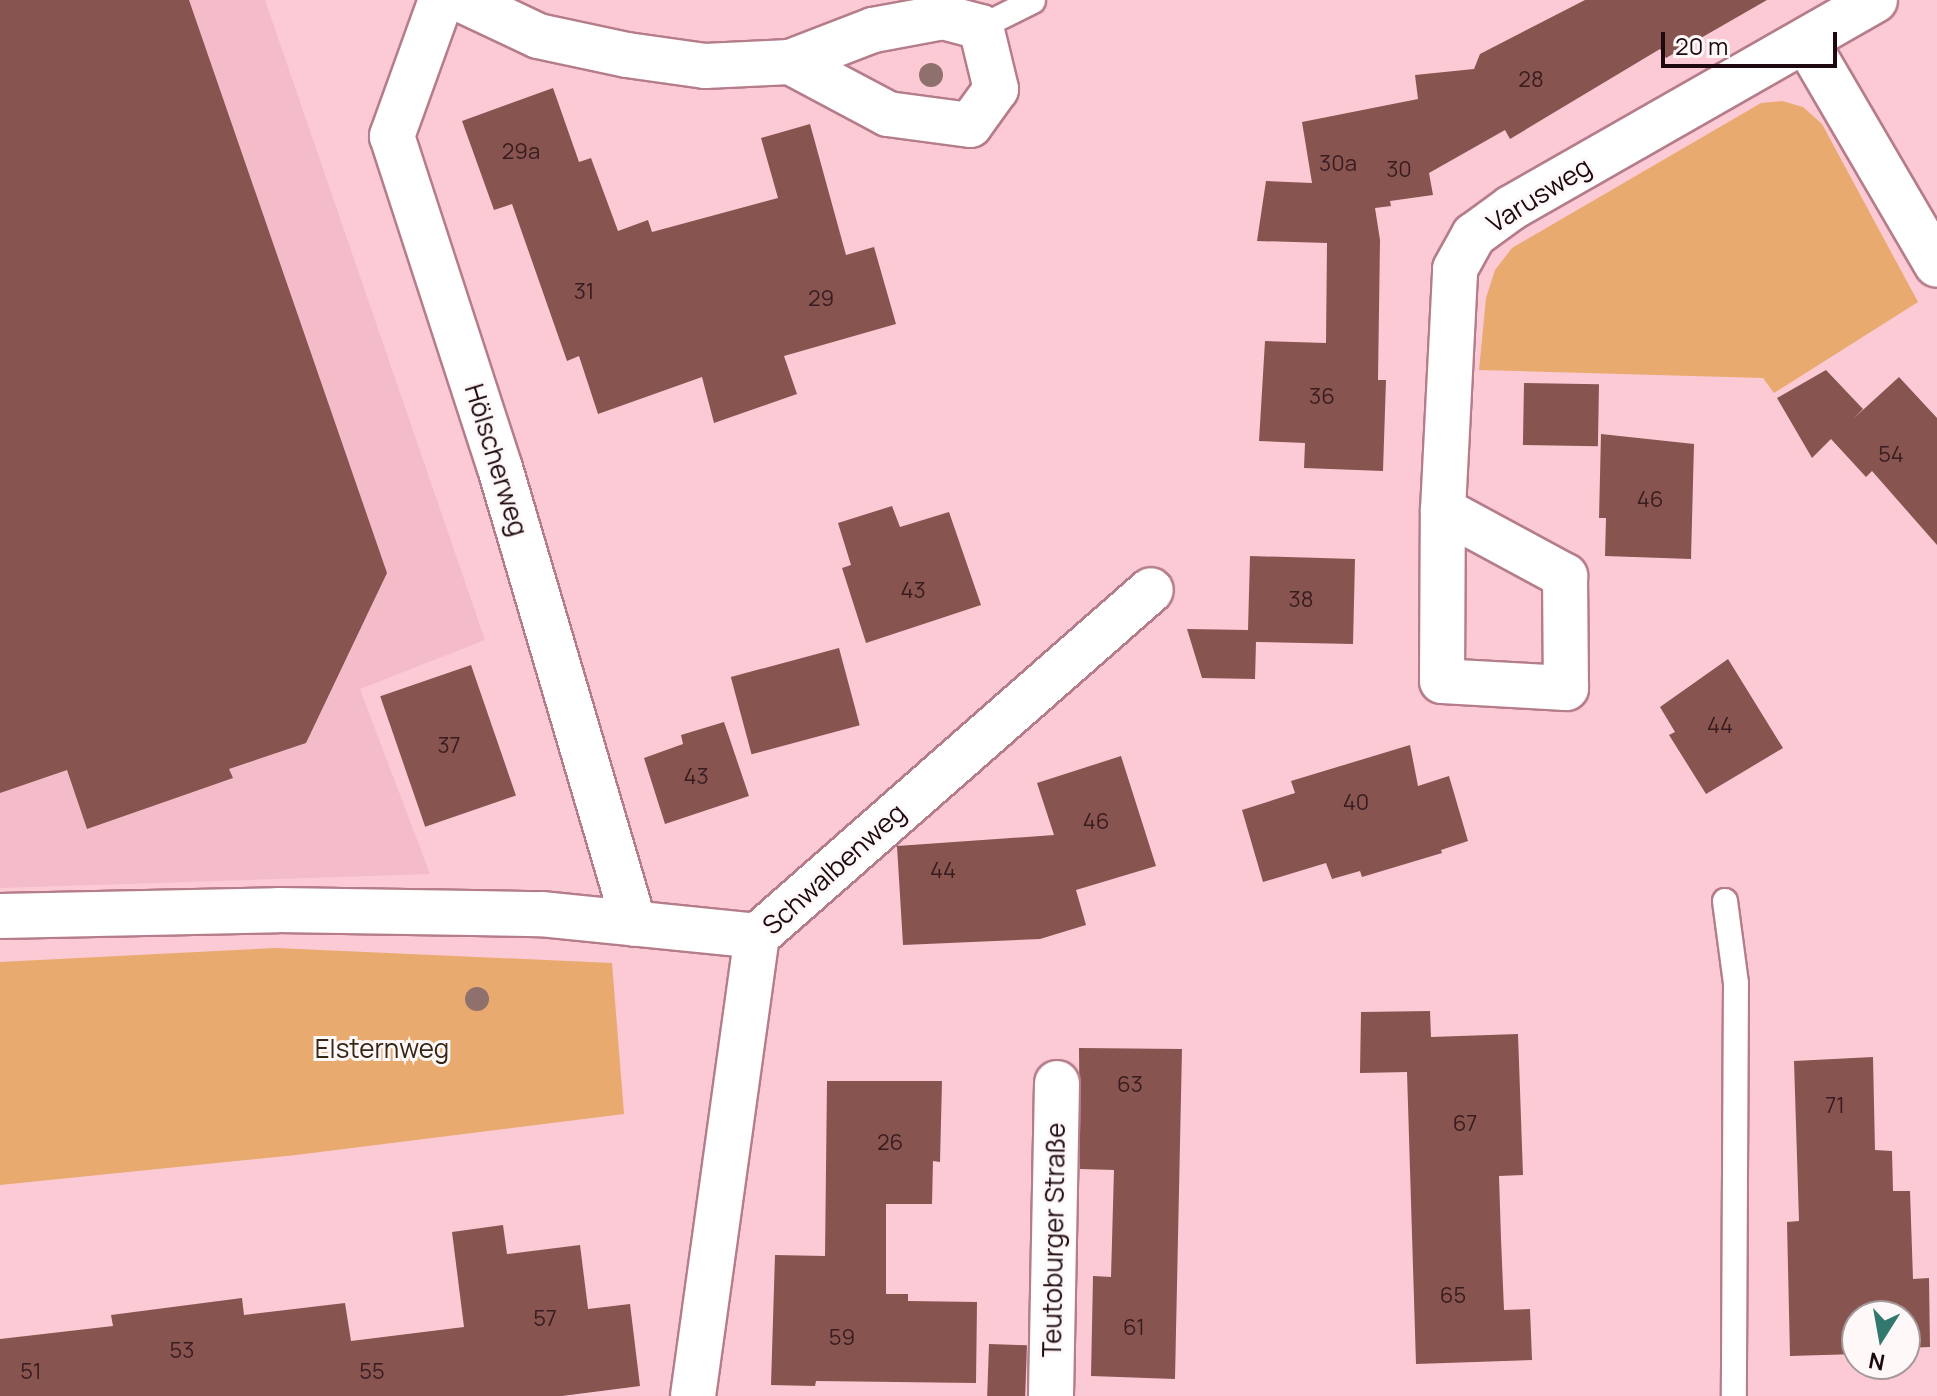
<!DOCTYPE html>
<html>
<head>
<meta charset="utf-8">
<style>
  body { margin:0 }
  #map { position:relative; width:1937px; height:1396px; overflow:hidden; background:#fbcad5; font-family:Manrope,sans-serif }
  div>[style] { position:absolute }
  .built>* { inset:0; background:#f3bcc8 }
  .green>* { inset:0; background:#e8aa6e }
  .building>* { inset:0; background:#885450; transform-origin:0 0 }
  .roads { filter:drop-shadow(2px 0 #b57d8a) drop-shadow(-2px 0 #b57d8a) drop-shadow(0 2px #b57d8a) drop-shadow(0 -2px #b57d8a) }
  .lane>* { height:24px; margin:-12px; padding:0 12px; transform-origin:12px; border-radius:12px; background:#fff }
  .street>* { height:44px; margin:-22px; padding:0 22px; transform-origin:22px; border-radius:22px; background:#fff }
  .trees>* { width:24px; height:24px; margin:-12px; border-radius:50%; background:#8f706c }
  span { translate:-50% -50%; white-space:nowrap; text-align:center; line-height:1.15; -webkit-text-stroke:6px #fff8f9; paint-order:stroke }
  .number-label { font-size:22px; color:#381c1f }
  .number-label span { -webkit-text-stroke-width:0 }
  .street-label { font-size:26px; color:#1d090f }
  .park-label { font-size:26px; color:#372616 }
  .north { position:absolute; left:1841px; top:1300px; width:80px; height:80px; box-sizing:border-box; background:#fff8f9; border:2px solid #a5989b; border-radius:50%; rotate:191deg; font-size:22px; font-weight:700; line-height:32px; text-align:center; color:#1d090f }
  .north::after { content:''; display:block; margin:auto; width:28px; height:36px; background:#32786f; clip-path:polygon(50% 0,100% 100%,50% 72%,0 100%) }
  .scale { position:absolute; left:1661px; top:32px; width:176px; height:36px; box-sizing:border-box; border:4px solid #1d090f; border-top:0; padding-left:10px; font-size:24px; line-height:28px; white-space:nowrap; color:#1d090f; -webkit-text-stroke:6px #fff8f9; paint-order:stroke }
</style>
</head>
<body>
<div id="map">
  <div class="built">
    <i style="clip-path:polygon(0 0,265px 0,485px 640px,360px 689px,430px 874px,0 888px)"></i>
  </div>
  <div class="green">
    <i style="clip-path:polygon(1782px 101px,1803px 107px,1822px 124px,1918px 302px,1774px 393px,1763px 378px,1479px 370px,1486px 298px,1495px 270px,1512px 248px,1761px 103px)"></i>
    <i style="clip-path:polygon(276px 948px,612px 963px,624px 1114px,296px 1155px,0 1185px,0 962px)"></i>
  </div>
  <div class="building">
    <i style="clip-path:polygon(0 0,189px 0,387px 573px,306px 743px,229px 769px,233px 778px,87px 829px,67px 770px,0 793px)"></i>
    <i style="clip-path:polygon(1585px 0,1767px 0,1666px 58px,1660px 49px,1510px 139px,1505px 130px,1429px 173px,1433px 195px,1390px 201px,1391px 206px,1375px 208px,1380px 240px,1378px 380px,1386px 380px,1383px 471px,1304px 468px,1305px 443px,1259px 441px,1265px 341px,1326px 343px,1327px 243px,1257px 241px,1266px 181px,1312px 183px,1302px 122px,1418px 99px,1415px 75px,1474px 69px,1480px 54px)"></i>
    <i style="clip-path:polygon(553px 88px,579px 162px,591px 158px,618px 231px,648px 220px,652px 232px,778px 198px,761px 138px,810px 124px,846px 255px,874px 247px,896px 324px,784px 356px,797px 394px,714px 423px,702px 377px,598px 414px,579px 356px,567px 361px,512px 204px,494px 210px,462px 121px)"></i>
    <i style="clip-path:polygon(1826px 370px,1863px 409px,1853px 419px,1899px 377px,1937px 418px,1937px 545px,1872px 471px,1866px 477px,1831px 439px,1812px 458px,1777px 398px)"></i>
    <i style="left:1524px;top:383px;width:75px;height:62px;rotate:1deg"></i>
    <i style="clip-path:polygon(1601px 434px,1694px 444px,1691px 559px,1605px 556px,1606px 518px,1599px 518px)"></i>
    <i style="clip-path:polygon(892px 506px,900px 527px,949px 512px,981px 605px,866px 643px,842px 568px,851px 565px,838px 523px)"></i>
    <i style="clip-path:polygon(1250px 556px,1355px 559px,1353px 644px,1256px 642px,1255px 679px,1202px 678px,1187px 629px,1248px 630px)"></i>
    <i style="left:839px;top:648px;width:80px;height:112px;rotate:75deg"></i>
    <i style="clip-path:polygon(1728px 659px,1783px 748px,1706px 794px,1669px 735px,1675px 732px,1660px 707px)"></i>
    <i style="left:471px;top:665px;width:138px;height:96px;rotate:71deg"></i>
    <i style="clip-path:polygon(724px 722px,749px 796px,665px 824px,644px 758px,683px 744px,681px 735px)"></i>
    <i style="clip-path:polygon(1410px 745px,1418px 786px,1449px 776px,1468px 841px,1441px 850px,1442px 853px,1362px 877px,1360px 871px,1332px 879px,1326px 863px,1263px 882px,1242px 810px,1295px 793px,1291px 781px)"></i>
    <i style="clip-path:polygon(1121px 756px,1156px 866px,1076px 890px,1086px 925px,1040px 939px,903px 945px,897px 846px,1054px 835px,1037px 783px)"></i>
    <i style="clip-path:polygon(1430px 1011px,1431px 1037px,1518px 1034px,1523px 1175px,1499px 1176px,1501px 1239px,1504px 1310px,1530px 1309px,1532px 1360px,1416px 1364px,1407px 1072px,1360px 1073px,1361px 1012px)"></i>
    <i style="clip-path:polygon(1079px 1048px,1182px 1049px,1175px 1379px,1091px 1376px,1093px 1276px,1111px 1277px,1114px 1170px,1080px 1169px)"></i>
    <i style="clip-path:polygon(1873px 1057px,1875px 1150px,1892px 1151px,1893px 1191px,1910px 1191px,1913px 1279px,1929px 1278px,1930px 1347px,1905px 1348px,1905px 1316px,1857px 1316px,1857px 1354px,1790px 1356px,1787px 1222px,1799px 1221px,1794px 1061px)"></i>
    <i style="clip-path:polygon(827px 1081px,942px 1081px,940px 1162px,933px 1161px,932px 1204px,886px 1204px,886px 1294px,908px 1294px,908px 1301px,977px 1302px,976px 1383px,816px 1381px,815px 1386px,771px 1385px,775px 1255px,825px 1256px)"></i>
    <i style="clip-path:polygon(503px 1225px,507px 1254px,580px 1245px,588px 1309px,630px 1304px,640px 1386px,562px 1396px,0 1396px,0 1339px,113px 1326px,111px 1315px,242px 1298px,244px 1315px,345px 1303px,351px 1341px,464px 1327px,452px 1232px)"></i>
    <i style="left:989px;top:1344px;width:38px;height:52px;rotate:2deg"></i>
  </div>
  <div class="roads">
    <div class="lane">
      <i style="left:981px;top:27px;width:58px;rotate:-26.6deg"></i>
      <i style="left:1725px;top:901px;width:83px;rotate:82.4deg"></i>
      <i style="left:1736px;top:983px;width:413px;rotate:90.3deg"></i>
    </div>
    <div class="street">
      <i style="left:441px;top:0;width:145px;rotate:109.8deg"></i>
      <i style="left:392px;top:136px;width:349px;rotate:72deg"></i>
      <i style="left:500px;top:468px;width:475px;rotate:73.6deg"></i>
      <i style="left:462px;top:0;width:84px;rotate:25.3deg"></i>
      <i style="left:538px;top:36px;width:91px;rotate:12.1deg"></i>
      <i style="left:627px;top:55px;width:79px;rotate:8deg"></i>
      <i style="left:705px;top:66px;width:85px;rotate:-2.7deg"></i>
      <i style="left:790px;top:62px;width:89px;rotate:-21.1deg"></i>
      <i style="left:873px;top:30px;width:71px;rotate:-10.5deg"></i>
      <i style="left:943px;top:17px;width:39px;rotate:15deg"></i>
      <i style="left:981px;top:27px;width:64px;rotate:76.4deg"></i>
      <i style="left:996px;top:89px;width:44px;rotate:125.8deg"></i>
      <i style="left:970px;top:125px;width:83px;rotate:-172.4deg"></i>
      <i style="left:888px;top:114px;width:111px;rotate:-152deg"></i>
      <i style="left:1806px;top:41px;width:259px;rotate:59.7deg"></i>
      <i style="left:1443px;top:510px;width:139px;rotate:28.4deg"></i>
      <i style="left:1565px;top:576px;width:112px;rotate:89.5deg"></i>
      <i style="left:1566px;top:688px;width:124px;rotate:-176.8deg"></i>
      <i style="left:1442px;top:681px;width:171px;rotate:-89.7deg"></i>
      <i style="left:1443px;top:510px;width:241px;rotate:-87.1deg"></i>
      <i style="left:1455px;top:269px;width:39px;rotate:-61deg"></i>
      <i style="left:1474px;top:235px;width:46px;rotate:-36.1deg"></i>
      <i style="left:1511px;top:208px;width:419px;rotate:-29.7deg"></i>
      <i style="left:0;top:916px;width:278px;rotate:-1.2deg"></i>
      <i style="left:278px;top:910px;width:263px;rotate:0.9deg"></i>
      <i style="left:541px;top:914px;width:217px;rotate:5.8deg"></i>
      <i style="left:693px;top:1396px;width:464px;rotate:-82.1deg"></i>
      <i style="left:757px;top:936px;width:524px;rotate:-41.29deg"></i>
      <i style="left:1051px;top:1396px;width:313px;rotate:-88.9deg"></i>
    </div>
  </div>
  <div class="trees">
    <i style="left:931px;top:75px"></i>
    <i style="left:477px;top:999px"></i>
  </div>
  <div class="number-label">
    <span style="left:1531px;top:80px">28</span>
    <span style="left:521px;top:152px">29a</span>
    <span style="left:1338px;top:164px">30a</span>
    <span style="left:1399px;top:170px">30</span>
    <span style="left:584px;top:292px">31</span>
    <span style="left:821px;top:299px">29</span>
    <span style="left:1322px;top:397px">36</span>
    <span style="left:1891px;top:455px">54</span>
    <span style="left:1650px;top:500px">46</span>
    <span style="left:913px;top:591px">43</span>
    <span style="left:1301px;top:600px">38</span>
    <span style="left:1720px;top:726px">44</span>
    <span style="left:449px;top:746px">37</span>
    <span style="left:696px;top:777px">43</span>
    <span style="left:1356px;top:803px">40</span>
    <span style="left:1096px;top:822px">46</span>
    <span style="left:943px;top:871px">44</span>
    <span style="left:1130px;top:1085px">63</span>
    <span style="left:1835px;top:1106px">71</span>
    <span style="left:1465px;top:1124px">67</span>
    <span style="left:890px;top:1143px">26</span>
    <span style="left:1453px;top:1296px">65</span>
    <span style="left:545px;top:1319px">57</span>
    <span style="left:1134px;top:1328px">61</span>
    <span style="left:842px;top:1338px">59</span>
    <span style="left:182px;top:1351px">53</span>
    <span style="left:31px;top:1372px">51</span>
    <span style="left:372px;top:1372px">55</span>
  </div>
  <div class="street-label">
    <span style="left:1539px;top:195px;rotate:-32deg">Varusweg</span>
    <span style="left:496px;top:460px;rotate:73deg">Hölscherweg</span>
    <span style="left:834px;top:869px;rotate:-42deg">Schwalbenweg</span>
    <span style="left:1054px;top:1240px;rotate:-89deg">Teutoburger Straße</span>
  </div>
  <div class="park-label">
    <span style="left:382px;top:1049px">Elsternweg</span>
  </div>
  <div class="north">N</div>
  <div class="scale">20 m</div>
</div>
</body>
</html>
